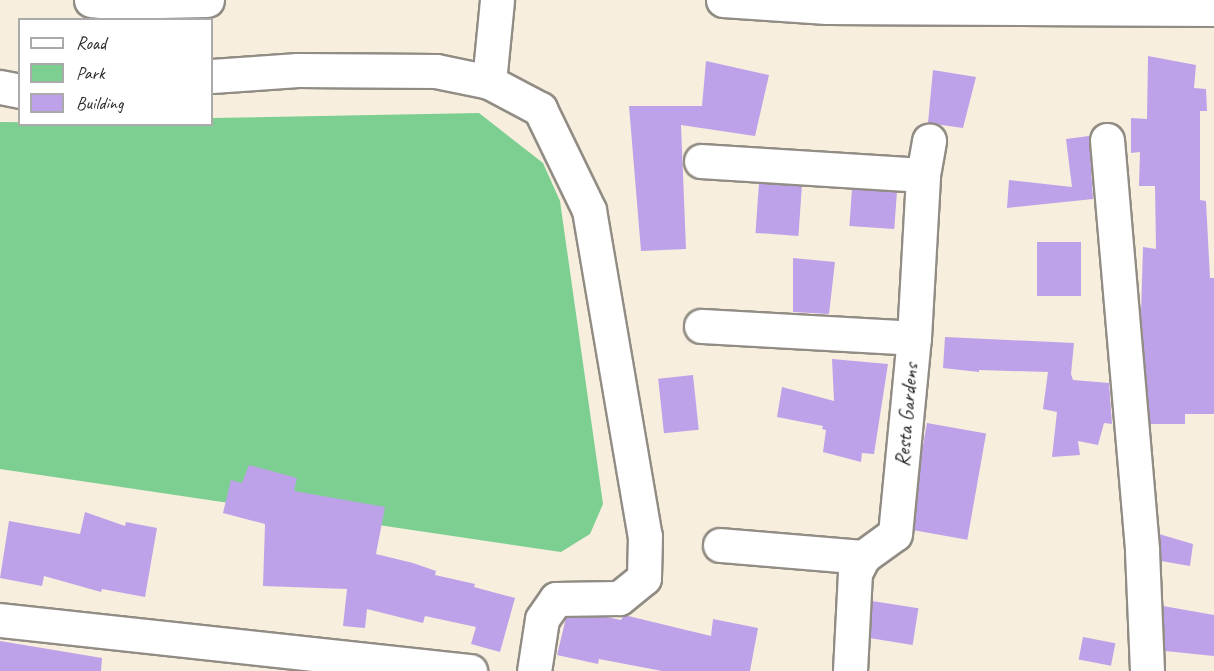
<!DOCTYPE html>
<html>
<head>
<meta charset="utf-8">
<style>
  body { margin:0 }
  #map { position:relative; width:1214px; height:671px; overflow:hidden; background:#f7eede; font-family:Caveat,sans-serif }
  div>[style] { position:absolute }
  .green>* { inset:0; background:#7dcf91 }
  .building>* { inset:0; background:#bea2e9; transform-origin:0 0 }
  .roads { filter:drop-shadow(2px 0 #918c84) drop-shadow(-2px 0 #918c84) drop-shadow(0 2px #918c84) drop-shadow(0 -2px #918c84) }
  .minor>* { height:33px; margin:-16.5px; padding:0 16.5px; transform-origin:16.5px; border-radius:16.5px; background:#fff }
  span { translate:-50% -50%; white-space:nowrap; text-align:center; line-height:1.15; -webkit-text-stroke:4.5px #fff; paint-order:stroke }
  .street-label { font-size:21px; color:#2b2b2b }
  .legend { position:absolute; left:18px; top:18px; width:195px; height:108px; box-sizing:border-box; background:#fff; border:2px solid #aaa; margin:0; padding:8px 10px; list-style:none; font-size:18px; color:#2b2b2b }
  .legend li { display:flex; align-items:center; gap:12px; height:30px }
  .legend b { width:30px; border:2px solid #aaa }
</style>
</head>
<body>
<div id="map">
  <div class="green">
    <i style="clip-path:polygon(479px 113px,543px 163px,560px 201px,603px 504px,590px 534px,561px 552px,0 469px,0 122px,212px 124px,212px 118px)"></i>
  </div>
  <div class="building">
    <i style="clip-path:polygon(1148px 56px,1196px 65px,1194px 88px,1206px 89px,1207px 111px,1200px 111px,1200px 200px,1206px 201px,1210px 278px,1214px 278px,1214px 414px,1185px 414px,1185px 424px,1150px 424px,1141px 314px,1143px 247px,1156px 249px,1155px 186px,1139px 186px,1140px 152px,1131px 153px,1131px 118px,1147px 119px)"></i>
    <i style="clip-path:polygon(706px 61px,769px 75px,755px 136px,681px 125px,686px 249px,641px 251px,629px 106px,702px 106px)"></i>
    <i style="clip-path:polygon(933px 70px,976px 77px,963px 128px,928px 123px)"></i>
    <i style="clip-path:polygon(1089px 136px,1093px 199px,1007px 208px,1009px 180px,1072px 187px,1066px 139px)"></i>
    <i style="left:759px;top:183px;width:43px;height:50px;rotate:4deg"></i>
    <i style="left:852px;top:189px;width:45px;height:37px;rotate:4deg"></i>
    <i style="left:1037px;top:242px;width:44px;height:54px"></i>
    <i style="clip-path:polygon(793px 258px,835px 262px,829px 314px,793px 312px)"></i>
    <i style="clip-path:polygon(945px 337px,1074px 343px,1071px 374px,1073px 380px,1109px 383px,1112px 424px,1104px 423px,1098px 445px,1078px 441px,1080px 455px,1052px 457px,1057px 412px,1043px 409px,1048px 372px,979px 370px,979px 372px,943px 368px)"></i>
    <i style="clip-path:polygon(832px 359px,888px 364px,874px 454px,862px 453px,861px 462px,823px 452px,826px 430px,822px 429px,823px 426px,777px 417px,782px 387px,834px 401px)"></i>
    <i style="left:693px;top:375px;width:55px;height:35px;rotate:84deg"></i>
    <i style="left:927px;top:423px;width:60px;height:108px;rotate:10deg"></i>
    <i style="clip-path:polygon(249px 465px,297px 478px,294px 491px,385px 507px,376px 554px,413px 563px,436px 571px,435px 575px,475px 584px,474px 587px,515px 598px,500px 652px,471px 644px,476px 627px,425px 616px,423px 623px,367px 609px,365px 628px,343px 626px,347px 589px,263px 586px,265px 524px,223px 513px,231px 480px,242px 483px)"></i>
    <i style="clip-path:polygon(85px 512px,125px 526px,126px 522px,157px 528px,145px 597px,102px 589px,101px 592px,44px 576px,42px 586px,0 578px,9px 521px,80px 534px)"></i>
    <i style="clip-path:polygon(1159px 534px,1193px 544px,1190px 566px,1161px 561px)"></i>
    <i style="left:872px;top:601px;width:47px;height:37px;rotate:9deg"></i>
    <i style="clip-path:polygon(1163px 606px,1214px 615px,1214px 656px,1165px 651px)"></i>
    <i style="clip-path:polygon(624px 615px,711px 636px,713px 619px,758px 628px,750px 671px,662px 671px,599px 659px,598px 664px,557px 655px,566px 618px,606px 617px,621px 620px)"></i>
    <i style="left:1083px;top:637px;width:33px;height:23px;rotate:11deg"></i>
    <i style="clip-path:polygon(0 641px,102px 658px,101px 671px,0 671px)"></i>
  </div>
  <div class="roads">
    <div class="minor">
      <i style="left:91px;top:0;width:20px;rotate:6deg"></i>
      <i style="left:111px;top:2px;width:96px;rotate:-1.2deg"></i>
      <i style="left:723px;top:0;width:104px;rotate:3.9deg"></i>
      <i style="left:827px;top:7px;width:387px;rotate:0.3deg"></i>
      <i style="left:212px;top:76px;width:86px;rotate:-4deg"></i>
      <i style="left:298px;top:70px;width:138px;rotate:0.4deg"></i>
      <i style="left:436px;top:71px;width:54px;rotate:11.7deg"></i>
      <i style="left:489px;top:82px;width:58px;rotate:27.9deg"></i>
      <i style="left:540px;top:109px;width:112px;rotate:64.1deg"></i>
      <i style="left:589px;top:210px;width:331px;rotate:80.3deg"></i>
      <i style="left:645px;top:536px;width:42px;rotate:91.4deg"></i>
      <i style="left:644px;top:578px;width:32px;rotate:141deg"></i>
      <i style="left:619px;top:598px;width:63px;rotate:179.1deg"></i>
      <i style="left:556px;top:599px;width:24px;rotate:125deg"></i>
      <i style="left:542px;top:619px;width:53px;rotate:98.7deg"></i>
      <i style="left:489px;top:82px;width:82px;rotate:-84.4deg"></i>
      <i style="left:0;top:87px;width:20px;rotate:11deg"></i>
      <i style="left:1107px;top:140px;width:412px;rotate:85.1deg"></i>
      <i style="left:1142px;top:551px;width:120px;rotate:87.6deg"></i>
      <i style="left:701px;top:161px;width:222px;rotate:3.6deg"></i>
      <i style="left:701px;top:326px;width:213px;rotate:3.2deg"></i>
      <i style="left:720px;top:545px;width:144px;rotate:4.8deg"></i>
      <i style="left:0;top:620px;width:473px;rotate:6.2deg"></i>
      <i style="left:850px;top:671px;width:98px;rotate:-87.1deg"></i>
      <i style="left:855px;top:573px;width:18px;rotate:-63deg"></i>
      <i style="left:863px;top:557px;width:39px;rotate:-36deg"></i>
      <i style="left:895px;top:534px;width:197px;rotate:-84.5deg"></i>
      <i style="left:914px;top:338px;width:163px;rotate:-86.8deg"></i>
      <i style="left:923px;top:175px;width:35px;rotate:-80deg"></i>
    </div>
  </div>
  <div class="street-label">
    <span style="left:906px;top:415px;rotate:-85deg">Resta Gardens</span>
  </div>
  <ul class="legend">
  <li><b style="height:8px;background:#fff"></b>Road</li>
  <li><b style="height:16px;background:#7dcf91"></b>Park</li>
  <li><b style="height:16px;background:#bea2e9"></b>Building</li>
  </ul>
</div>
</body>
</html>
